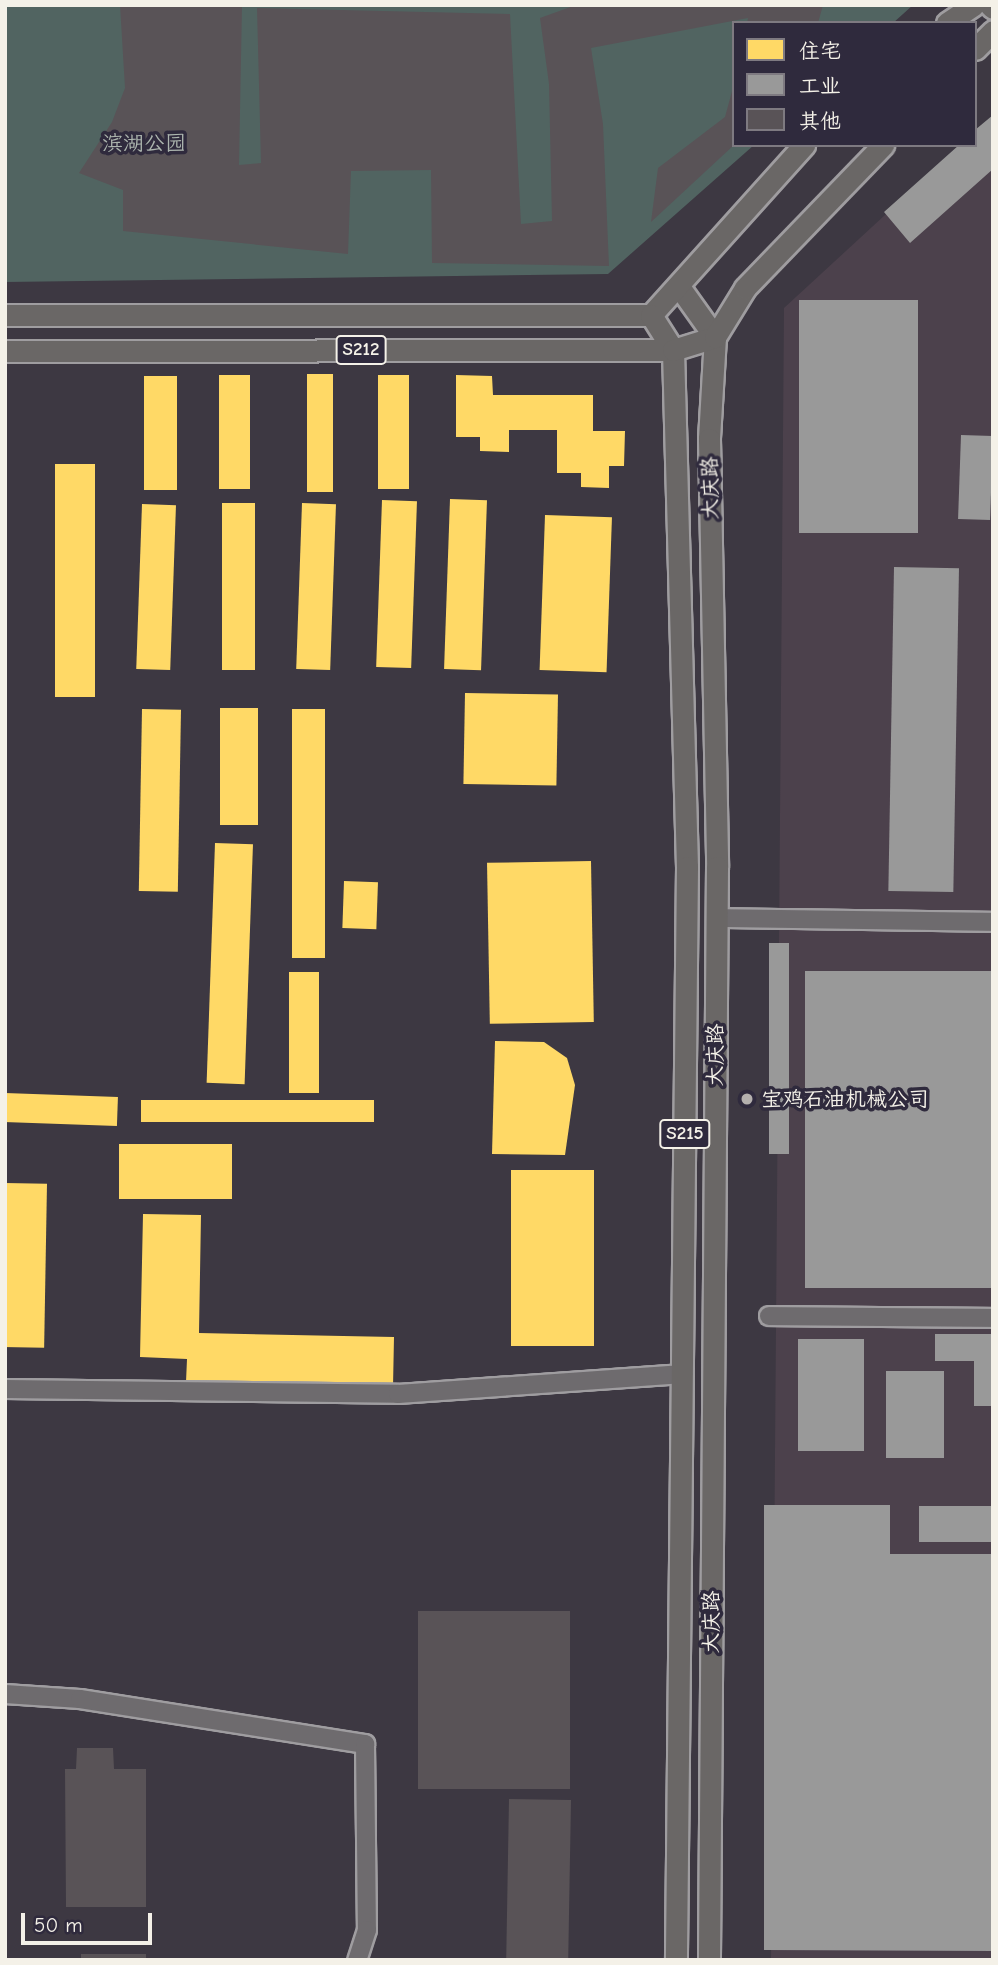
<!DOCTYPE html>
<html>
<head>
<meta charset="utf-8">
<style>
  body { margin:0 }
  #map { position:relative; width:998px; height:1965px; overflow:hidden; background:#3d3842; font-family:"Comic Neue","LXGW WenKai TC",sans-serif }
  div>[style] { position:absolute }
  .built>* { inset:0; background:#4c414c }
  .green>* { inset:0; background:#516461 }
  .homes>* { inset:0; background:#ffd966; transform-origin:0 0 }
  .industry>* { inset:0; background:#999; transform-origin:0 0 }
  .building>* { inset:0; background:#595357; transform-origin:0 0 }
  .roads { filter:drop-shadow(2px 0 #9f9da0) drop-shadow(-2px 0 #9f9da0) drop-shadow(0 2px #9f9da0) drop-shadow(0 -2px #9f9da0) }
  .minor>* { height:18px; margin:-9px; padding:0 9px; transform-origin:9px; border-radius:9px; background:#6e6b6e }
  .major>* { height:21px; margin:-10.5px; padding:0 10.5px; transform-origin:10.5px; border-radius:10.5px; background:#6a6766 }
  .dots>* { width:19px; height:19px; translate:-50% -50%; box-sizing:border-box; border:4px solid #2f2a3d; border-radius:50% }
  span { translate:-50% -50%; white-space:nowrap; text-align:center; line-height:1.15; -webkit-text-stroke:7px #2f2a3d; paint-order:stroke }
  .shield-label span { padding:2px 5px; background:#2f2a3d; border:2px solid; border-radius:5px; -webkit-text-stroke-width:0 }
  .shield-label { font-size:19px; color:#f4f1e8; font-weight:700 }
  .park-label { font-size:21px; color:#acb5ae }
  .street-label { font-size:21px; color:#f4f1e8 }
  .poi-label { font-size:21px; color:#f4f1e8 }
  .left { translate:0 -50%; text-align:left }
  .frame { position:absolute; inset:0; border:7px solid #f4f1e8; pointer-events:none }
  .legend { position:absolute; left:732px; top:21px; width:245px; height:126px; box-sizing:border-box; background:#2f2a3d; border:2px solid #7e7a81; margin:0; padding:9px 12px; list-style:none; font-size:21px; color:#f4f1e8 }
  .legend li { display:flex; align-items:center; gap:14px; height:35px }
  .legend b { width:35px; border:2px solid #7e7a81 }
  .scale { position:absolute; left:21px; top:1913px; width:131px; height:32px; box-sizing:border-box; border:4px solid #f4f1e8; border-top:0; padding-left:9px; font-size:21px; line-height:24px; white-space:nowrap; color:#f4f1e8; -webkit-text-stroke:5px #2f2a3d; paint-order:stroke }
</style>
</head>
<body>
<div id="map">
  <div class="built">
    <i style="clip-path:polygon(993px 116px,993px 1960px,771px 1960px,784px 308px,961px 145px,975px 145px)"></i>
  </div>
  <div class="green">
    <i style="clip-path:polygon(5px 5px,913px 5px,893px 23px,734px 23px,734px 145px,754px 145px,608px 274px,5px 282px)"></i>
  </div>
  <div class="homes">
    <i style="left:307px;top:374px;width:26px;height:118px"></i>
    <i style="left:219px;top:375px;width:31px;height:114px"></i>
    <i style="left:378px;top:375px;width:31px;height:114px"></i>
    <i style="clip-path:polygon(456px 375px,492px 376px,493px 395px,593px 395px,593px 431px,625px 431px,624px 466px,609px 466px,609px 488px,581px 487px,581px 473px,557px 473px,557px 430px,509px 430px,509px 452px,480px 451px,480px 437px,456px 437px)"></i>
    <i style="left:144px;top:376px;width:33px;height:114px"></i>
    <i style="left:55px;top:464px;width:40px;height:233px"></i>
    <i style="left:450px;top:499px;width:37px;height:170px;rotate:2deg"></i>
    <i style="left:382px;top:500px;width:35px;height:167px;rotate:2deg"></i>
    <i style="left:222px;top:503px;width:33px;height:167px"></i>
    <i style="left:302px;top:503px;width:34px;height:166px;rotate:2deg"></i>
    <i style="left:142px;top:504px;width:34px;height:165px;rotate:2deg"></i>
    <i style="left:545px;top:515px;width:67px;height:155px;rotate:2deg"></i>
    <i style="left:465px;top:693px;width:93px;height:91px;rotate:1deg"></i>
    <i style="left:220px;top:708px;width:38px;height:117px"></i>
    <i style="left:142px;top:709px;width:39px;height:182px;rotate:1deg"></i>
    <i style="left:292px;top:709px;width:33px;height:249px"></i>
    <i style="left:215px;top:843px;width:38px;height:240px;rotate:2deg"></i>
    <i style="left:591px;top:861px;width:161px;height:104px;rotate:89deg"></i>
    <i style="left:344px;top:881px;width:34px;height:47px;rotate:2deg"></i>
    <i style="left:289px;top:972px;width:30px;height:121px"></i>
    <i style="clip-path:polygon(495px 1041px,544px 1042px,567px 1058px,575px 1085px,565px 1155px,492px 1154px)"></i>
    <i style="left:5px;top:1093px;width:113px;height:29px;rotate:2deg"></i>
    <i style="left:374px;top:1100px;width:22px;height:233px;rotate:90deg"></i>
    <i style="left:119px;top:1144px;width:113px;height:55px"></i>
    <i style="left:511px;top:1170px;width:83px;height:176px"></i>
    <i style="left:5px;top:1183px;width:42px;height:164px;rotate:1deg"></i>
    <i style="clip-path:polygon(143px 1214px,201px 1215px,199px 1333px,394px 1337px,393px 1387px,186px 1382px,187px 1359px,140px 1357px)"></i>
  </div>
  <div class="industry">
    <i style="clip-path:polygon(993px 115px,993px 169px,910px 243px,884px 212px,959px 145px,975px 145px,975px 130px)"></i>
    <i style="left:799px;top:300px;width:119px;height:233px"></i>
    <i style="left:961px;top:435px;width:32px;height:84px;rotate:2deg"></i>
    <i style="left:894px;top:567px;width:65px;height:324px;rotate:1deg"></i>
    <i style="left:769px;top:943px;width:20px;height:211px"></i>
    <i style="left:805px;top:971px;width:188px;height:317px"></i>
    <i style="clip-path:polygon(935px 1334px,993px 1334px,993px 1406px,974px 1406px,974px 1361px,935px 1361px)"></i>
    <i style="left:798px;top:1339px;width:66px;height:112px"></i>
    <i style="left:886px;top:1371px;width:58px;height:87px"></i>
    <i style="clip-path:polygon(764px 1505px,890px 1505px,890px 1554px,993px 1554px,993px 1951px,764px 1950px)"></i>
    <i style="left:919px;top:1506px;width:74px;height:36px"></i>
  </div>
  <div class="building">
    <i style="clip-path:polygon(120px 5px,242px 5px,239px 165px,261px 163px,257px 8px,510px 14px,521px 224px,552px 221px,549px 84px,540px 18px,576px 5px,823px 5px,818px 23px,747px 23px,748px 18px,591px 48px,603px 124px,609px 266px,432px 263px,431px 170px,351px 171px,348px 254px,123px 231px,123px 190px,79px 173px,112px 122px,125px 88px)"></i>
    <i style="clip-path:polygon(734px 84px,734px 145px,651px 222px,658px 168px,725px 117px)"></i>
    <i style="left:418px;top:1611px;width:152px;height:178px"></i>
    <i style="clip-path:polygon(77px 1748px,113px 1748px,114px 1769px,146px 1769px,146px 1907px,66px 1907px,65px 1769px,76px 1769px)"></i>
    <i style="left:509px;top:1799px;width:62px;height:161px;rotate:1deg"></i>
    <i style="left:81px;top:1954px;width:65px;height:6px"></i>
  </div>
  <div class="roads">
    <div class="minor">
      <i style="left:716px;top:918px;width:277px;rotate:0.8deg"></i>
      <i style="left:769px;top:1316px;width:224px;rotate:0.5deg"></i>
      <i style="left:5px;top:1389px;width:393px;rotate:0.7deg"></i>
      <i style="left:398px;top:1394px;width:286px;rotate:-4deg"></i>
      <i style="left:5px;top:1694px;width:75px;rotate:3.8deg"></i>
      <i style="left:80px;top:1699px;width:289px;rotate:9deg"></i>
      <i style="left:365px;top:1744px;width:186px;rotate:89.4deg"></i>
      <i style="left:367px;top:1930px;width:32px;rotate:108deg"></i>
    </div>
    <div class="major">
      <i style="left:990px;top:5px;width:4px;rotate:45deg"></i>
      <i style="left:947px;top:23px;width:32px;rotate:-34deg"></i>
      <i style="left:975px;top:49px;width:25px;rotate:-45deg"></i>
      <i style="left:680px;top:288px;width:60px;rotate:54.5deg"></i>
      <i style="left:715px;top:337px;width:102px;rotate:93.4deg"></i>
      <i style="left:709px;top:439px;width:428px;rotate:88.9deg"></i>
      <i style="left:717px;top:867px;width:1093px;rotate:90.42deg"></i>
      <i style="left:5px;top:315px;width:646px"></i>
      <i style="left:651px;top:315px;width:229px;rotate:-48deg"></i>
      <i style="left:651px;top:315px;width:41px;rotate:57.8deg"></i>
      <i style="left:673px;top:350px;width:517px;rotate:88.45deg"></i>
      <i style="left:687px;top:867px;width:1093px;rotate:90.58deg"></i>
      <i style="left:5px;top:351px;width:668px;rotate:-0.09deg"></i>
      <i style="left:673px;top:350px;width:44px;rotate:-17.2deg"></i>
      <i style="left:715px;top:337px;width:57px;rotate:-58.5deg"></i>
      <i style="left:745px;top:288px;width:199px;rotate:-46deg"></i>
    </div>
  </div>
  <div class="dots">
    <i style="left:747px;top:1099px;background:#b4b0ae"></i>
  </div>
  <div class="shield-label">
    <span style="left:361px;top:350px">S212</span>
    <span style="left:685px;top:1134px">S215</span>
  </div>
  <div class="park-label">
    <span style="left:144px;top:143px">滨湖公园</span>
  </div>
  <div class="street-label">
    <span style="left:710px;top:488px;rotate:-91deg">大庆路</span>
    <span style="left:715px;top:1055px;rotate:-90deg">大庆路</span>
    <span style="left:711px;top:1622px;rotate:-90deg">大庆路</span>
  </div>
  <div class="poi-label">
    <span class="left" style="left:761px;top:1099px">宝鸡石油机械公司</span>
  </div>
  <div class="frame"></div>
  <ul class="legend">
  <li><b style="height:19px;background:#ffd966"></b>住宅</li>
  <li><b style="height:19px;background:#999"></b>工业</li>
  <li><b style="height:19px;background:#595357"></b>其他</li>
  </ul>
  <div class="scale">50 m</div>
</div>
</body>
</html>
